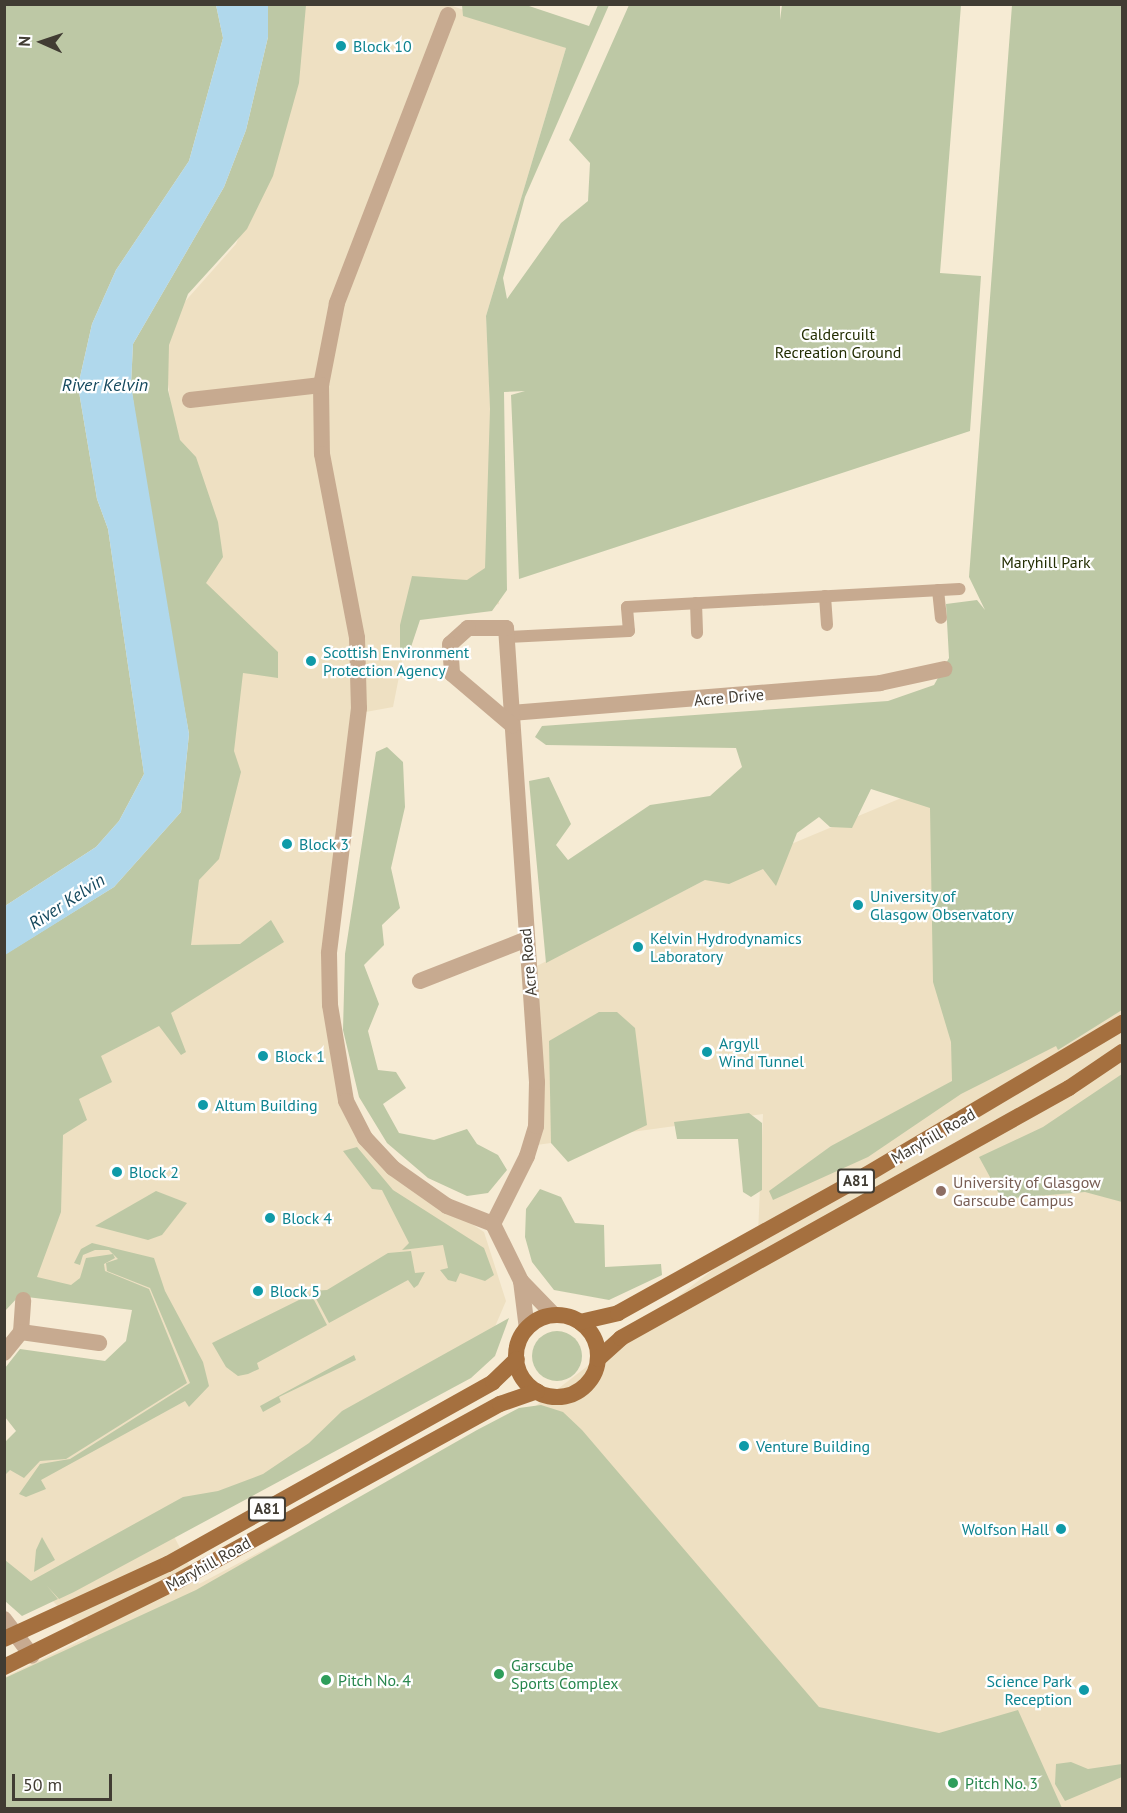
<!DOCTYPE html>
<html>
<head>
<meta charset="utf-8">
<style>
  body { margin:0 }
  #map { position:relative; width:1127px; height:1813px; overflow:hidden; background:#f6ebd4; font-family:"PT Sans",sans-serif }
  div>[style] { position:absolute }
  .built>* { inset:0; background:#eee0c2 }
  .green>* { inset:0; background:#bdc8a5 }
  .round { border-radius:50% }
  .water>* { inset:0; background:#b0d8ec }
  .pedestrian>* { height:12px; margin:-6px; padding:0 6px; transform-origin:6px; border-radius:6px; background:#c7aa90 }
  .minor>* { height:16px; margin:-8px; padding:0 8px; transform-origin:8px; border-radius:8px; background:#c7aa90 }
  .primary>* { height:16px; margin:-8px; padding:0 8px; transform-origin:8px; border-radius:8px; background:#a5703f }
  .primary>.ring { margin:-8px; padding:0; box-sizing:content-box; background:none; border:16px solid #a5703f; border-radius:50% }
  .dots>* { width:16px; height:16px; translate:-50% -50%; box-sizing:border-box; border:3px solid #fff; border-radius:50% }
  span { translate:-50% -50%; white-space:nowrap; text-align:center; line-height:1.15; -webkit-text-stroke:4.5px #fff; paint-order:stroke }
  .shield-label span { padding:2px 4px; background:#fff; border:2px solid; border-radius:4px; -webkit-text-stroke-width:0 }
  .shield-label { font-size:15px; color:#413c33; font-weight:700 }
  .culture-label { font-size:16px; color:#0d838f }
  .left { translate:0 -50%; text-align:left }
  .right { translate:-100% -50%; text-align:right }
  .park-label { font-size:16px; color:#242e03 }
  .street-label { font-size:16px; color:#413c33 }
  .education-label { font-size:16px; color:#785e54 }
  .leisure-label { font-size:16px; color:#27864d }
  .water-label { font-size:18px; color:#14485d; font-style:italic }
  .frame { position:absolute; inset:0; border:6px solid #413c33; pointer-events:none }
  .north { position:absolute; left:12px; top:12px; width:60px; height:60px; -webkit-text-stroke:4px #fff; paint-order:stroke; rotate:273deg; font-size:16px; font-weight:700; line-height:24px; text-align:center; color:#413c33 }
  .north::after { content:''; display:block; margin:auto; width:21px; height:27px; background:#413c33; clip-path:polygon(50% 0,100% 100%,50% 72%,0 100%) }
  .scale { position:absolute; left:12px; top:1774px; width:100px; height:27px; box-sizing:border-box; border:3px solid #413c33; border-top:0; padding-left:8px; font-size:18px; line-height:21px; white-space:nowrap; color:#413c33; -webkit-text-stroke:4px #fff; paint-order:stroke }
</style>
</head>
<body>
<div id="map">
  <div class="built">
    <i style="clip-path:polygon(305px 5px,450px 5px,566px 48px,486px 316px,499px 604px,410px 621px,393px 707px,360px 713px,330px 1005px,346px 1111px,398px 1175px,484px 1232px,506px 1301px,479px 1364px,168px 1525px,199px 1584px,533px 1408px,758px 1235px,763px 1114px,529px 1146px,529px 970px,705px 880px,942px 781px,1122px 636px,1122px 1808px,5px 1808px,5px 1677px,88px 1637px,42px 1590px,5px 1582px,5px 1452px,167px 1359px,142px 1302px,5px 1274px,4px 1097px,207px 839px,180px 466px,165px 364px,173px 315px,236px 244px,284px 129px)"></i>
  </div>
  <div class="green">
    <i style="clip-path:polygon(5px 5px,216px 5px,223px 38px,189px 161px,116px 270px,92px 324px,78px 386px,97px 499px,108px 529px,144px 774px,119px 821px,96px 847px,5px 906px)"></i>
    <i style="clip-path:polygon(268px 5px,306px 5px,299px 83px,273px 176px,247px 229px,188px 294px,169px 345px,168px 390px,180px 440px,196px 457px,218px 522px,223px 557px,206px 583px,278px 652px,278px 678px,243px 673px,234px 751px,241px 772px,219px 859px,199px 880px,191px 945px,240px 944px,271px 920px,284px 942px,171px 1013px,186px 1052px,181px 1055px,159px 1026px,101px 1056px,112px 1082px,79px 1099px,87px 1120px,63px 1135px,61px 1212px,37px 1277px,71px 1285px,80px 1278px,86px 1258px,113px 1254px,115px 1258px,104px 1264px,105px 1271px,149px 1289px,187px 1383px,66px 1459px,40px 1461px,24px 1478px,10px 1470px,5px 1475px,5px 1442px,16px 1431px,5px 1417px,5px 1368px,20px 1349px,105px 1361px,126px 1341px,132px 1310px,19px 1296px,5px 1311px,4px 955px,114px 887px,181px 812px,189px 734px,148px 508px,131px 385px,133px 344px,224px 187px,246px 130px,268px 37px)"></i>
    <i style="clip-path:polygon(462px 5px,526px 5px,589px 26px,598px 5px,609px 5px,525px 197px,503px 278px,507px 299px,561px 223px,588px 201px,590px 163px,569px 140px,629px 5px,780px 5px,780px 20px,782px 5px,961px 5px,940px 273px,981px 276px,970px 431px,519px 579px,511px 395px,525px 391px,504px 392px,507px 590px,492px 611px,420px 620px,408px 656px,400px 659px,400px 625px,412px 576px,467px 580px,485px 568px,490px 409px,486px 316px,566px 48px,463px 16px)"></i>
    <i style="clip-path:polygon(1012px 5px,1122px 5px,1122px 1010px,1058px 1050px,1056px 1046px,961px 1094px,868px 1157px,773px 1200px,769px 1191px,831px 1146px,952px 1081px,951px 1042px,933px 982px,930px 808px,871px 789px,852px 828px,830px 827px,819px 817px,797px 833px,776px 886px,763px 869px,729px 884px,705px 880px,546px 963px,529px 781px,549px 777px,571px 824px,556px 845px,568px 860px,650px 805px,710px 796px,742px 767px,736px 748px,546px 745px,535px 737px,542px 726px,888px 701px,934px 685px,949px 658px,946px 604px,977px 600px,985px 610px,969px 577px)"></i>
    <i style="clip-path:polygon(387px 747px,403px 762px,405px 807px,391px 868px,400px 908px,382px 925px,384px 945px,364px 965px,379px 1004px,368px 1031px,378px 1070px,396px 1072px,406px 1088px,383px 1104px,399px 1133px,434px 1140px,467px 1129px,477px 1144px,498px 1155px,507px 1170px,488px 1193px,467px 1196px,428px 1178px,387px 1143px,359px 1097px,343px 1030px,345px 954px,376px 752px)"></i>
    <i style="clip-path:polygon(599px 1012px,617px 1012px,635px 1028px,647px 1125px,568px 1162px,551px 1143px,549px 1041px)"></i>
    <i style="clip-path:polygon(1122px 1074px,1122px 1202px,1085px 1192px,1002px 1199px,979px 1157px,1043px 1127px)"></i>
    <i style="clip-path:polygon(749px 1113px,762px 1123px,762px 1190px,751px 1197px,743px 1192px,738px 1139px,677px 1139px,674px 1122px)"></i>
    <i style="clip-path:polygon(357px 1147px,393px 1190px,484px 1248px,494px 1275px,485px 1281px,460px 1273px,456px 1282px,448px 1280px,440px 1270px,448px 1268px,443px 1245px,402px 1250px,409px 1243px,382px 1190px,372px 1189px,343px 1151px)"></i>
    <i style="clip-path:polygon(540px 1189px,561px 1197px,575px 1223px,604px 1225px,605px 1267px,661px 1264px,662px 1275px,609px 1300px,554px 1290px,532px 1262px,525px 1237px,526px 1209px)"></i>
    <i style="clip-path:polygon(156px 1191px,187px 1203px,162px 1235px,148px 1240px,95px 1226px)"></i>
    <i style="clip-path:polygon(92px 1243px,154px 1258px,165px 1291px,203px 1362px,209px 1386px,189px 1407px,185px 1401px,41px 1480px,46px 1489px,26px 1497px,19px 1494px,40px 1464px,70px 1459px,190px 1383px,150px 1288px,107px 1271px,106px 1263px,118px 1259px,109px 1250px,95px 1250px,83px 1255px,80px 1265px,74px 1263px,81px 1249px)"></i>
    <i style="clip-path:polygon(411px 1251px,415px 1273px,425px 1272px,418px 1285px,414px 1288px,408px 1280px,329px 1323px,312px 1291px,327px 1290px,388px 1253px)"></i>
    <i style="clip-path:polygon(311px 1294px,327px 1325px,257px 1363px,259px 1369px,248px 1374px,238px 1376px,226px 1367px,212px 1343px)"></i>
    <i style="clip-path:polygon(509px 1318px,495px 1356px,471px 1378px,74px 1592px,59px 1599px,47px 1586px,58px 1599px,22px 1616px,5px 1601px,5px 1560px,31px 1581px,183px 1497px,218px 1491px,263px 1474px,309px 1443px,342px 1411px)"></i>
    <i class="round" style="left:532px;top:1331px;width:50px;height:50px"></i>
    <i style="clip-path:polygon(354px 1355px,356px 1360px,279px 1397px,281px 1402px,263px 1412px,260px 1406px)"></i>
    <i style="clip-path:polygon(541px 1405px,563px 1412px,582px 1430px,819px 1707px,939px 1733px,1018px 1710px,1062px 1808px,5px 1808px,5px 1678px,196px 1590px,477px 1430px,519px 1408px)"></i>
    <i style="clip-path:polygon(42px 1537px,55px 1560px,34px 1572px,36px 1550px)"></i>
    <i style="clip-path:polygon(1071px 1762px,1088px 1769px,1122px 1764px,1122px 1777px,1065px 1801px,1055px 1784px,1056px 1764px)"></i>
  </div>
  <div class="water">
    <i style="clip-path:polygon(216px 5px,268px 5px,268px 37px,246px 130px,224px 187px,133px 344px,131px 385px,189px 734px,181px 812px,114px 887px,5px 955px,5px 906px,96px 847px,119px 821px,144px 774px,108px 529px,97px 499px,78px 386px,92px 324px,116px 270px,189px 161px,223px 38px)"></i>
  </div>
  <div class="pedestrian">
    <i style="left:938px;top:590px;width:28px;rotate:84deg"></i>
    <i style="left:825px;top:596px;width:29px;rotate:86deg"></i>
    <i style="left:696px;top:603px;width:30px;rotate:88deg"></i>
    <i style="left:507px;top:637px;width:122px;rotate:-2.8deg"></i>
    <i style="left:629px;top:631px;width:24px;rotate:-95deg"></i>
    <i style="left:627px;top:607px;width:333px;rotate:-3.1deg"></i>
  </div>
  <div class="minor">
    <i style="left:448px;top:15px;width:309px;rotate:111.1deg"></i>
    <i style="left:337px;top:303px;width:84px;rotate:101deg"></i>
    <i style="left:321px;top:385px;width:69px;rotate:89.2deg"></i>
    <i style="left:322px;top:454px;width:187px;rotate:79.2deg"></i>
    <i style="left:357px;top:638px;width:70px;rotate:88.4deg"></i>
    <i style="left:359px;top:708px;width:247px;rotate:97deg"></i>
    <i style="left:329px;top:953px;width:52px;rotate:88.9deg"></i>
    <i style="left:330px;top:1005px;width:97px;rotate:80.5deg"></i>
    <i style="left:346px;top:1101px;width:42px;rotate:62.8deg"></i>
    <i style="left:365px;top:1138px;width:41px;rotate:47deg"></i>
    <i style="left:393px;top:1168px;width:66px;rotate:35.1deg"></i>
    <i style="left:447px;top:1206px;width:49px;rotate:21.4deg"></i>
    <i style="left:190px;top:400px;width:132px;rotate:-6.5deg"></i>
    <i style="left:511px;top:713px;width:370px;rotate:-4.6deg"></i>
    <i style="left:880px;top:683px;width:66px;rotate:-12.2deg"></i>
    <i style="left:420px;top:981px;width:115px;rotate:-21.4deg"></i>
    <i style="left:493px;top:1224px;width:76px;rotate:-63.4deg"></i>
    <i style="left:527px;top:1156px;width:31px;rotate:-73deg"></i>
    <i style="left:536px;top:1126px;width:44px;rotate:-88.7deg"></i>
    <i style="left:537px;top:1082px;width:455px;rotate:-93.9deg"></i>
    <i style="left:506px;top:628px;width:38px;rotate:180deg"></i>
    <i style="left:468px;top:628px;width:24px;rotate:138deg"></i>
    <i style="left:450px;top:644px;width:30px;rotate:86deg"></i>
    <i style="left:452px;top:674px;width:79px;rotate:40.4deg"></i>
    <i style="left:493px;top:1224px;width:64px;rotate:63.8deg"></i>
    <i style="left:521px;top:1281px;width:48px;rotate:82.9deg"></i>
    <i style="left:521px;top:1281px;width:47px;rotate:45.9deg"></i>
    <i style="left:21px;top:1332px;width:32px;rotate:-86deg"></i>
    <i style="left:4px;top:1353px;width:27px;rotate:-51deg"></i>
    <i style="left:21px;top:1332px;width:79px;rotate:8deg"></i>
    <i style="left:4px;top:1619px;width:46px;rotate:52.9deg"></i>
  </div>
  <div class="primary">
    <i class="ring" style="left:516px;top:1315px;width:66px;height:66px"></i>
    <i style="left:580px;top:1322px;width:39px;rotate:-13deg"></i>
    <i style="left:618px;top:1313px;width:284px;rotate:-29.1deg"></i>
    <i style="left:866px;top:1175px;width:298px;rotate:-30.7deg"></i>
    <i style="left:598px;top:1359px;width:31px;rotate:-42deg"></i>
    <i style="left:621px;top:1338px;width:513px;rotate:-29.16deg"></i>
    <i style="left:1069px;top:1088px;width:64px;rotate:-34.2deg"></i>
    <i style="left:4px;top:1639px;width:180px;rotate:-24.6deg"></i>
    <i style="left:168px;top:1564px;width:372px;rotate:-29.2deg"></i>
    <i style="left:493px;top:1382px;width:33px;rotate:-44deg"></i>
    <i style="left:4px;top:1667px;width:192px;rotate:-26.3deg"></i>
    <i style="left:176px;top:1582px;width:370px;rotate:-28.8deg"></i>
    <i style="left:500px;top:1404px;width:39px;rotate:-19deg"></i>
  </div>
  <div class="dots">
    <i style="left:341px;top:46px;background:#0f9aa8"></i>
    <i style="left:311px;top:661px;background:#0f9aa8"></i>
    <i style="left:287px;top:844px;background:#0f9aa8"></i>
    <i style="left:858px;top:905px;background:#0f9aa8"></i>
    <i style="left:638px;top:947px;background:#0f9aa8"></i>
    <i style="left:707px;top:1052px;background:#0f9aa8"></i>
    <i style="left:263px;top:1056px;background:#0f9aa8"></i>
    <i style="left:203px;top:1105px;background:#0f9aa8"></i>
    <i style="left:117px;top:1172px;background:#0f9aa8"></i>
    <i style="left:941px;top:1191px;background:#8d6e63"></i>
    <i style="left:270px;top:1218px;background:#0f9aa8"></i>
    <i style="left:258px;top:1291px;background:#0f9aa8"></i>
    <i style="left:744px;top:1446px;background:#0f9aa8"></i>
    <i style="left:1061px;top:1529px;background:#0f9aa8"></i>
    <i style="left:499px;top:1674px;background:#2e9e5b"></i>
    <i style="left:326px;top:1680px;background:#2e9e5b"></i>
    <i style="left:1084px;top:1690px;background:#0f9aa8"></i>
    <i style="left:953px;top:1783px;background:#2e9e5b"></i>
  </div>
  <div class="shield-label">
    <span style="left:856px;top:1181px">A81</span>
    <span style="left:267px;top:1509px">A81</span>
  </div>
  <div class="culture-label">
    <span class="left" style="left:353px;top:46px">Block 10</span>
    <span class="left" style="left:323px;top:661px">Scottish Environment<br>Protection Agency</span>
    <span class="left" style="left:299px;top:844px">Block 3</span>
    <span class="left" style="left:870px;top:905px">University of<br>Glasgow Observatory</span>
    <span class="left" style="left:650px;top:947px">Kelvin Hydrodynamics<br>Laboratory</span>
    <span class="left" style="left:719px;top:1052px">Argyll<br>Wind Tunnel</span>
    <span class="left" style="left:275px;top:1056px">Block 1</span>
    <span class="left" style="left:215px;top:1105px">Altum Building</span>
    <span class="left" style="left:129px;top:1172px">Block 2</span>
    <span class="left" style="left:282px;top:1218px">Block 4</span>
    <span class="left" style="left:270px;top:1291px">Block 5</span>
    <span class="left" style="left:756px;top:1446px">Venture Building</span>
    <span class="right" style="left:1049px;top:1529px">Wolfson Hall</span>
    <span class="right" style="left:1072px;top:1690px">Science Park<br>Reception</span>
  </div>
  <div class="park-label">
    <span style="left:838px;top:343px">Caldercuilt<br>Recreation Ground</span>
    <span style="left:1046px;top:562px">Maryhill Park</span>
  </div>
  <div class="street-label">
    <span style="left:729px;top:697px;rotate:-5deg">Acre Drive</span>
    <span style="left:528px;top:962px;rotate:-95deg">Acre Road</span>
    <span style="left:933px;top:1136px;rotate:-30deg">Maryhill Road</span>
    <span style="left:208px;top:1564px;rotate:-29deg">Maryhill Road</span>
  </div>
  <div class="education-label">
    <span class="left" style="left:953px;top:1191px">University of Glasgow<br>Garscube Campus</span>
  </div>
  <div class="leisure-label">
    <span class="left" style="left:511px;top:1674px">Garscube<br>Sports Complex</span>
    <span class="left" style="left:338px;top:1680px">Pitch No. 4</span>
    <span class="left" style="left:965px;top:1783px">Pitch No. 3</span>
  </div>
  <div class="water-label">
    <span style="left:105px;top:385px">River Kelvin</span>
    <span style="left:67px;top:902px;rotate:-33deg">River Kelvin</span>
  </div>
  <div class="frame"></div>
  <div class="north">N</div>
  <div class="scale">50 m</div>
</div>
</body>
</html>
